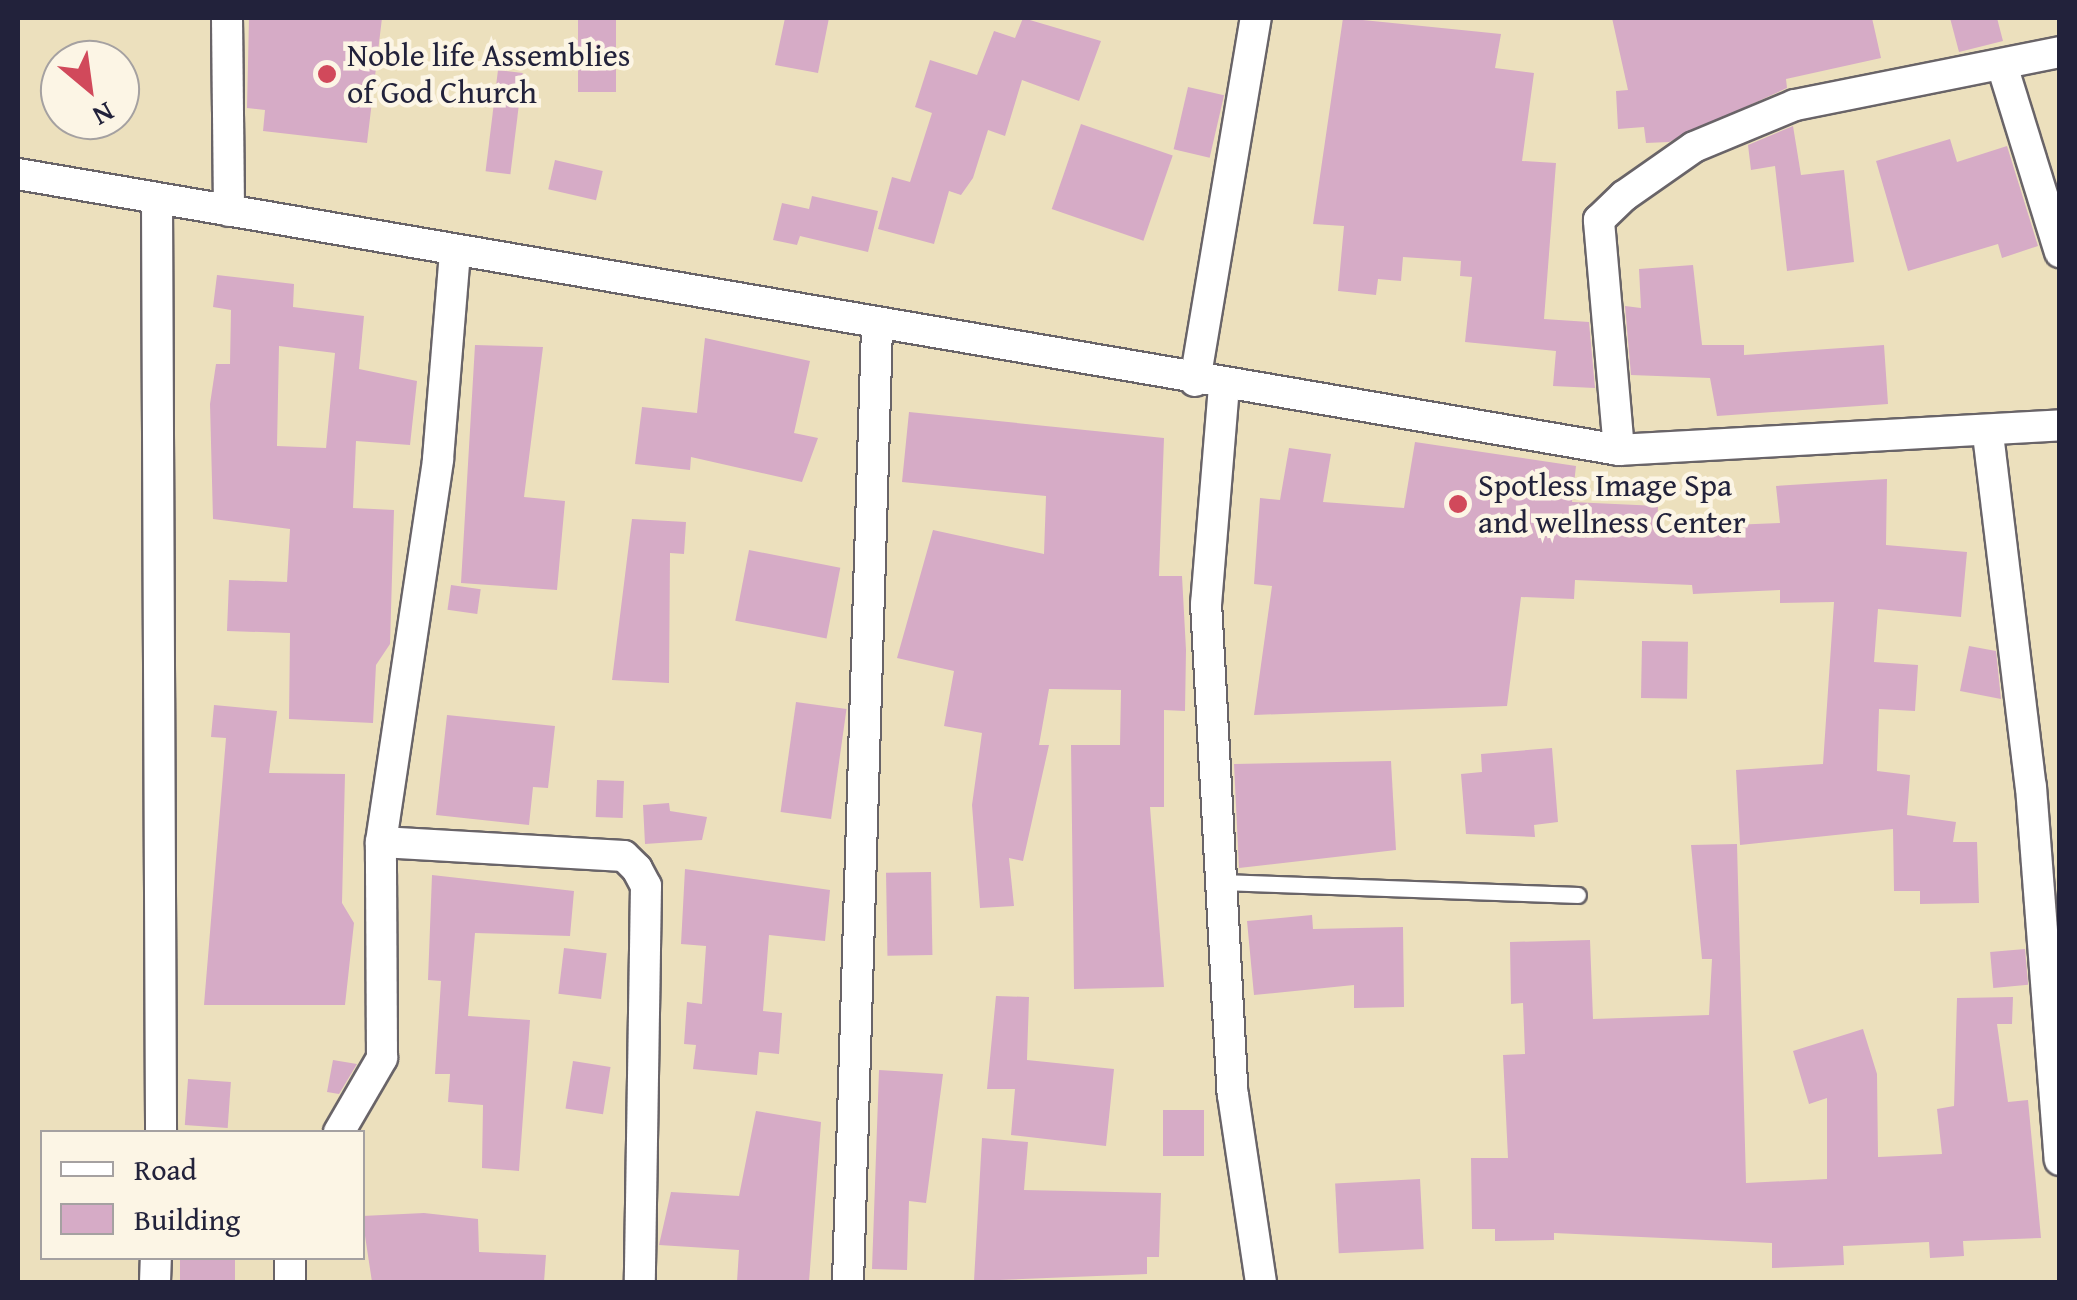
<!DOCTYPE html>
<html>
<head>
<meta charset="utf-8">
<style>
  body { margin:0 }
  #map { position:relative; width:2077px; height:1300px; overflow:hidden; background:#ece0bd; font-family:"Gentium Book Plus",serif }
  div>[style] { position:absolute }
  .building>* { inset:0; background:#d6abc6; transform-origin:0 0 }
  .roads { filter:drop-shadow(2px 0 #696468) drop-shadow(-2px 0 #696468) drop-shadow(0 2px #696468) drop-shadow(0 -2px #696468) }
  .service>* { height:15px; margin:-7.5px; padding:0 7.5px; transform-origin:7.5px; border-radius:7.5px; background:#fff }
  .minor>* { height:30px; margin:-15px; padding:0 15px; transform-origin:15px; border-radius:15px; background:#fff }
  .dots>* { width:28px; height:28px; translate:-50% -50%; box-sizing:border-box; border:5px solid #fcf5e5; border-radius:50% }
  span { translate:-50% -50%; white-space:nowrap; text-align:center; line-height:1.15; -webkit-text-stroke:9px #fcf5e5; paint-order:stroke }
  .poi-label { font-size:32px; color:#22223b }
  .left { translate:0 -50%; text-align:left }
  .frame { position:absolute; inset:0; border:20px solid #22223b; pointer-events:none }
  .legend { position:absolute; left:40px; top:1130px; width:325px; height:130px; box-sizing:border-box; background:#fcf5e5; border:2px solid #a5a1a1; margin:0; padding:12px 18px; list-style:none; font-size:30px; color:#22223b }
  .legend li { display:flex; align-items:center; gap:20px; height:50px }
  .legend b { width:50px; border:2px solid #a5a1a1 }
  .north { position:absolute; left:40px; top:40px; width:100px; height:100px; box-sizing:border-box; background:#fcf5e5; border:2px solid #a5a1a1; border-radius:50%; rotate:151deg; font-size:28px; font-weight:700; line-height:40px; text-align:center; color:#22223b }
  .north::after { content:''; display:block; margin:auto; width:35px; height:45px; background:#d1495b; clip-path:polygon(50% 0,100% 100%,50% 72%,0 100%) }
</style>
</head>
<body>
<div id="map">
  <div class="building">
    <i style="clip-path:polygon(249px 18px,382px 18px,367px 143px,263px 131px,265px 110px,247px 108px)"></i>
    <i style="left:578px;top:18px;width:38px;height:74px"></i>
    <i style="clip-path:polygon(785px 18px,829px 18px,818px 73px,775px 65px)"></i>
    <i style="clip-path:polygon(1023px 18px,1101px 41px,1079px 101px,1022px 80px,1005px 136px,988px 130px,973px 178px,961px 195px,949px 191px,934px 244px,878px 229px,892px 177px,910px 182px,932px 113px,915px 107px,930px 60px,977px 75px,994px 31px,1015px 38px)"></i>
    <i style="clip-path:polygon(1343px 18px,1501px 34px,1495px 68px,1534px 73px,1522px 161px,1556px 163px,1544px 319px,1589px 322px,1595px 388px,1553px 386px,1556px 351px,1465px 342px,1472px 277px,1460px 276px,1461px 261px,1403px 257px,1401px 281px,1378px 279px,1376px 295px,1338px 291px,1344px 226px,1313px 224px)"></i>
    <i style="clip-path:polygon(1612px 18px,1872px 18px,1881px 58px,1786px 79px,1787px 88px,1669px 142px,1646px 143px,1644px 127px,1618px 129px,1616px 91px,1628px 90px)"></i>
    <i style="clip-path:polygon(1950px 18px,1997px 18px,2003px 41px,1959px 52px)"></i>
    <i style="left:498px;top:70px;width:25px;height:102px;rotate:7deg"></i>
    <i style="left:1188px;top:87px;width:37px;height:64px;rotate:13deg"></i>
    <i style="left:1081px;top:124px;width:97px;height:90px;rotate:19deg"></i>
    <i style="clip-path:polygon(1793px 126px,1801px 175px,1844px 170px,1854px 262px,1787px 271px,1775px 166px,1751px 170px,1748px 145px)"></i>
    <i style="clip-path:polygon(1950px 139px,1957px 162px,2007px 146px,2038px 246px,2002px 258px,1998px 244px,1908px 271px,1876px 161px)"></i>
    <i style="left:555px;top:160px;width:49px;height:30px;rotate:13deg"></i>
    <i style="clip-path:polygon(812px 196px,878px 211px,868px 252px,800px 236px,797px 245px,773px 240px,782px 203px,809px 209px)"></i>
    <i style="clip-path:polygon(1693px 265px,1702px 345px,1744px 345px,1744px 355px,1884px 345px,1888px 404px,1717px 416px,1710px 378px,1631px 375px,1625px 306px,1641px 308px,1639px 269px)"></i>
    <i style="clip-path:polygon(evenodd,217px 275px,294px 284px,293px 307px,364px 316px,359px 369px,417px 381px,410px 445px,356px 441px,353px 508px,394px 510px,390px 644px,376px 665px,373px 723px,289px 719px,290px 633px,227px 631px,229px 580px,287px 582px,290px 529px,213px 519px,210px 404px,216px 364px,230px 364px,231px 310px,213px 307px,217px 275px,279px 346px,335px 353px,326px 448px,277px 446px,279px 346px)"></i>
    <i style="clip-path:polygon(705px 338px,810px 361px,794px 433px,818px 438px,802px 482px,691px 457px,690px 470px,635px 464px,642px 407px,697px 413px)"></i>
    <i style="clip-path:polygon(475px 345px,543px 347px,524px 497px,565px 501px,557px 590px,461px 583px)"></i>
    <i style="clip-path:polygon(909px 412px,1164px 438px,1159px 576px,1182px 576px,1186px 650px,1185px 711px,1164px 710px,1164px 807px,1150px 807px,1164px 987px,1074px 989px,1071px 745px,1120px 745px,1121px 690px,1049px 689px,1039px 745px,1049px 745px,1023px 861px,1009px 858px,1014px 906px,980px 908px,972px 805px,982px 733px,944px 726px,954px 671px,897px 658px,933px 530px,1044px 554px,1046px 496px,902px 482px)"></i>
    <i style="clip-path:polygon(1415px 442px,1576px 466px,1572px 502px,1658px 506px,1657px 528px,1780px 523px,1776px 486px,1887px 479px,1886px 545px,1967px 552px,1961px 617px,1878px 609px,1874px 662px,1918px 665px,1915px 711px,1879px 709px,1877px 771px,1910px 775px,1907px 815px,1956px 822px,1953px 842px,1977px 842px,1979px 903px,1920px 904px,1920px 891px,1894px 891px,1893px 829px,1740px 845px,1736px 770px,1823px 764px,1834px 602px,1780px 603px,1780px 590px,1693px 594px,1692px 585px,1575px 580px,1574px 599px,1521px 597px,1507px 706px,1254px 715px,1272px 586px,1254px 584px,1260px 498px,1280px 500px,1289px 448px,1331px 454px,1323px 502px,1404px 508px)"></i>
    <i style="clip-path:polygon(632px 519px,686px 522px,684px 554px,670px 553px,669px 683px,612px 680px)"></i>
    <i style="left:749px;top:550px;width:93px;height:72px;rotate:11deg"></i>
    <i style="left:451px;top:585px;width:30px;height:25px;rotate:8deg"></i>
    <i style="left:1642px;top:641px;width:46px;height:57px;rotate:1deg"></i>
    <i style="clip-path:polygon(1969px 646px,1996px 651px,2001px 699px,1960px 691px)"></i>
    <i style="left:796px;top:702px;width:51px;height:111px;rotate:8deg"></i>
    <i style="clip-path:polygon(214px 705px,277px 711px,269px 773px,345px 774px,342px 903px,354px 923px,345px 1005px,204px 1005px,226px 738px,211px 737px)"></i>
    <i style="clip-path:polygon(447px 715px,555px 726px,548px 788px,533px 787px,529px 825px,436px 815px)"></i>
    <i style="clip-path:polygon(1552px 748px,1558px 822px,1534px 825px,1535px 837px,1466px 834px,1461px 774px,1482px 772px,1481px 754px)"></i>
    <i style="clip-path:polygon(1391px 761px,1396px 850px,1239px 868px,1234px 764px)"></i>
    <i style="left:597px;top:780px;width:27px;height:37px;rotate:2deg"></i>
    <i style="clip-path:polygon(669px 803px,670px 811px,707px 817px,702px 840px,645px 844px,643px 805px)"></i>
    <i style="clip-path:polygon(1737px 844px,1746px 1183px,1827px 1179px,1827px 1098px,1809px 1104px,1793px 1051px,1863px 1029px,1877px 1074px,1878px 1157px,1942px 1154px,1937px 1109px,1954px 1106px,1957px 998px,2013px 997px,2012px 1024px,1997px 1024px,2008px 1102px,2028px 1100px,2041px 1238px,1963px 1241px,1964px 1256px,1930px 1258px,1929px 1242px,1843px 1246px,1844px 1265px,1772px 1268px,1772px 1243px,1554px 1233px,1554px 1240px,1495px 1241px,1495px 1229px,1472px 1229px,1471px 1158px,1508px 1158px,1503px 1055px,1525px 1054px,1523px 1003px,1511px 1004px,1510px 942px,1590px 940px,1593px 1019px,1709px 1015px,1712px 959px,1702px 959px,1691px 845px)"></i>
    <i style="clip-path:polygon(685px 869px,830px 890px,825px 941px,769px 935px,763px 1011px,782px 1013px,779px 1054px,759px 1052px,757px 1075px,693px 1069px,696px 1045px,684px 1044px,687px 1002px,702px 1004px,706px 946px,681px 944px)"></i>
    <i style="left:931px;top:872px;width:83px;height:45px;rotate:89deg"></i>
    <i style="clip-path:polygon(432px 875px,574px 891px,570px 936px,475px 933px,468px 1016px,530px 1020px,519px 1171px,482px 1168px,483px 1105px,448px 1102px,450px 1074px,435px 1074px,441px 981px,428px 980px)"></i>
    <i style="clip-path:polygon(1312px 915px,1313px 929px,1403px 927px,1404px 1007px,1354px 1008px,1354px 985px,1254px 995px,1247px 921px)"></i>
    <i style="left:564px;top:948px;width:43px;height:46px;rotate:7deg"></i>
    <i style="left:2025px;top:949px;width:36px;height:35px;rotate:85deg"></i>
    <i style="clip-path:polygon(996px 996px,1029px 997px,1027px 1060px,1114px 1069px,1106px 1146px,1011px 1135px,1015px 1089px,987px 1089px)"></i>
    <i style="clip-path:polygon(333px 1060px,357px 1064px,339px 1094px,327px 1092px)"></i>
    <i style="left:573px;top:1061px;width:38px;height:48px;rotate:9deg"></i>
    <i style="clip-path:polygon(879px 1070px,943px 1074px,926px 1203px,909px 1201px,907px 1270px,872px 1269px)"></i>
    <i style="left:188px;top:1079px;width:43px;height:46px;rotate:4deg"></i>
    <i style="left:1204px;top:1110px;width:46px;height:41px;rotate:90deg"></i>
    <i style="clip-path:polygon(756px 1111px,821px 1122px,809px 1282px,737px 1282px,739px 1250px,659px 1245px,671px 1192px,739px 1196px)"></i>
    <i style="clip-path:polygon(982px 1138px,1028px 1142px,1024px 1190px,1161px 1193px,1159px 1257px,1147px 1257px,1147px 1274px,974px 1281px)"></i>
    <i style="left:1420px;top:1179px;width:70px;height:85px;rotate:87deg"></i>
    <i style="clip-path:polygon(424px 1213px,478px 1219px,479px 1252px,546px 1255px,544px 1282px,372px 1282px,362px 1216px)"></i>
    <i style="left:180px;top:1258px;width:55px;height:24px"></i>
  </div>
  <div class="roads">
    <div class="service">
      <i style="left:1222px;top:882px;width:356px;rotate:2.1deg"></i>
    </div>
    <div class="minor">
      <i style="left:227px;top:18px;width:193px;rotate:89.4deg"></i>
      <i style="left:2002px;top:65px;width:196px;rotate:72.8deg"></i>
      <i style="left:18px;top:174px;width:1625px;rotate:9.78deg"></i>
      <i style="left:1619px;top:450px;width:442px;rotate:-3.2deg"></i>
      <i style="left:157px;top:203px;width:929px;rotate:89.75deg"></i>
      <i style="left:1195px;top:381px;width:368px;rotate:-80.5deg"></i>
      <i style="left:1224px;top:386px;width:218px;rotate:94.7deg"></i>
      <i style="left:1206px;top:603px;width:493px;rotate:86.9deg"></i>
      <i style="left:1233px;top:1095px;width:189px;rotate:81.5deg"></i>
      <i style="left:1988px;top:434px;width:356px;rotate:83.1deg"></i>
      <i style="left:2031px;top:787px;width:374px;rotate:85.6deg"></i>
      <i style="left:1619px;top:450px;width:231px;rotate:-95deg"></i>
      <i style="left:1599px;top:220px;width:35px;rotate:-44deg"></i>
      <i style="left:1624px;top:196px;width:85px;rotate:-35deg"></i>
      <i style="left:1694px;top:147px;width:109px;rotate:-22.6deg"></i>
      <i style="left:1795px;top:105px;width:270px;rotate:-11.3deg"></i>
      <i style="left:381px;top:842px;width:243px;rotate:3.3deg"></i>
      <i style="left:624px;top:856px;width:18px;rotate:45deg"></i>
      <i style="left:637px;top:869px;width:19px;rotate:62deg"></i>
      <i style="left:646px;top:886px;width:396px;rotate:90.9deg"></i>
      <i style="left:339px;top:1132px;width:86px;rotate:-59.8deg"></i>
      <i style="left:382px;top:1058px;width:216px;rotate:-90.3deg"></i>
      <i style="left:381px;top:842px;width:387px;rotate:-81.5deg"></i>
      <i style="left:438px;top:459px;width:209px;rotate:-85.3deg"></i>
      <i style="left:155px;top:1282px;width:24px;rotate:-88deg"></i>
      <i style="left:290px;top:1282px;width:24px;rotate:-90deg"></i>
      <i style="left:848px;top:1282px;width:957px;rotate:-88.26deg"></i>
    </div>
  </div>
  <div class="dots">
    <i style="left:327px;top:74px;background:#d1495b"></i>
    <i style="left:1458px;top:504px;background:#d1495b"></i>
  </div>
  <div class="poi-label">
    <span class="left" style="left:347px;top:74px">Noble life Assemblies<br>of God Church</span>
    <span class="left" style="left:1478px;top:504px">Spotless Image Spa<br>and wellness Center</span>
  </div>
  <div class="frame"></div>
  <ul class="legend">
  <li><b style="height:12px;background:#fff"></b>Road</li>
  <li><b style="height:28px;background:#d6abc6"></b>Building</li>
  </ul>
  <div class="north">N</div>
</div>
</body>
</html>
